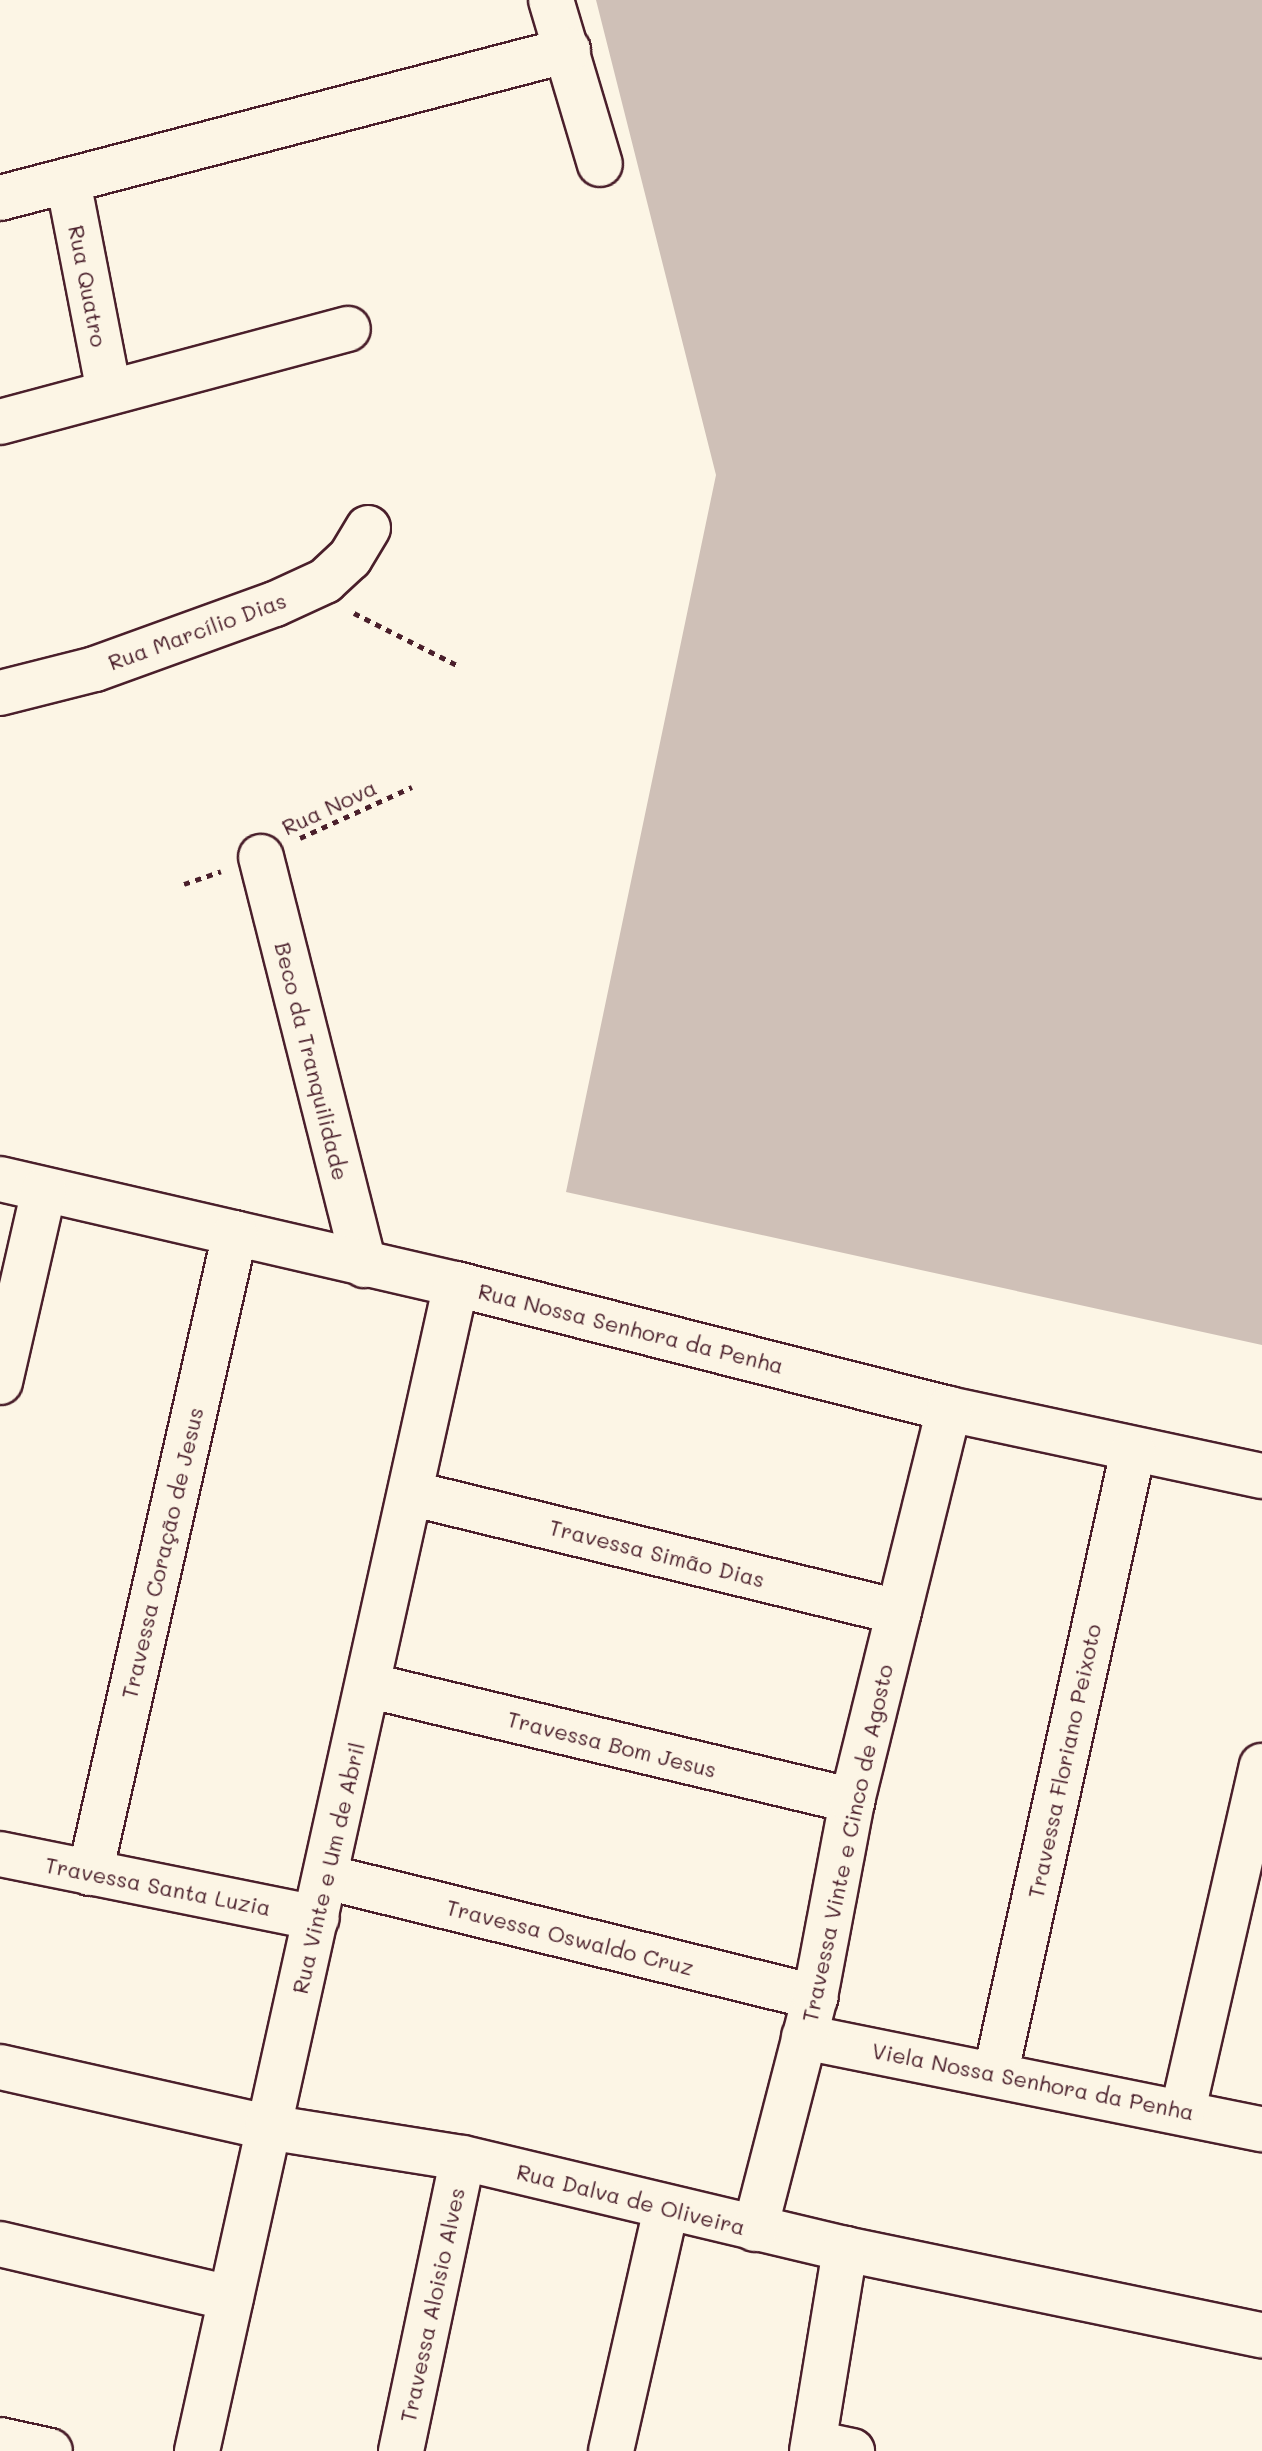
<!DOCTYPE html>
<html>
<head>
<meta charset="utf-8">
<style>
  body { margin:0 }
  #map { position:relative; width:1262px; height:2451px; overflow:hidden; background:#fcf5e5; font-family:Mali,sans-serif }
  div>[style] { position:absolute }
  .building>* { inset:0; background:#cfc0b7 }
  .path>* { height:5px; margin-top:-2.5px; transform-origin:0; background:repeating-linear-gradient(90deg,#4a1f2b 0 6px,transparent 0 12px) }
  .roads { filter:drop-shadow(2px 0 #4a1f2b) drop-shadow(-2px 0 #4a1f2b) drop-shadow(0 2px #4a1f2b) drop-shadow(0 -2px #4a1f2b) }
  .minor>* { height:44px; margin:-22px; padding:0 22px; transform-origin:22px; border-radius:22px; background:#fcf5e5 }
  span { translate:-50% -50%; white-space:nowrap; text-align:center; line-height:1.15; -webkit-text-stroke:6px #fcf5e5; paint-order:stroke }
  .street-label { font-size:22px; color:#4a1f2b }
</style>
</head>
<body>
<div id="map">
  <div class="building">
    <i style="clip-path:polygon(596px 0,1262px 0,1262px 1345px,566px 1192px,716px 475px)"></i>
  </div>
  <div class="path">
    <i style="left:354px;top:613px;width:118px;rotate:26.8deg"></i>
    <i style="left:300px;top:838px;width:123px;rotate:-24.5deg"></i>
    <i style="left:184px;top:884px;width:39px;rotate:-19deg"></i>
  </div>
  <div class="roads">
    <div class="minor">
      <i style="left:551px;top:0;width:171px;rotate:73.4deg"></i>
      <i style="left:68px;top:181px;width:215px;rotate:79deg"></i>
      <i style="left:0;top:198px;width:587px;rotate:-14.6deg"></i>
      <i style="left:0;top:422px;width:360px;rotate:-15deg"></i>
      <i style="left:0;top:693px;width:98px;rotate:-14.2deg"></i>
      <i style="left:95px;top:669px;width:191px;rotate:-19.9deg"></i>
      <i style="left:275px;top:604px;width:55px;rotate:-24.7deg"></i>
      <i style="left:325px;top:581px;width:34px;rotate:-43deg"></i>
      <i style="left:350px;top:558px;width:35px;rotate:-59deg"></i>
      <i style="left:261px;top:857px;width:421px;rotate:75.8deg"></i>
      <i style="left:0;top:1179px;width:468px;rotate:13deg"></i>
      <i style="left:456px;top:1284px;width:509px;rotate:14.23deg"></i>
      <i style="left:949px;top:1409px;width:320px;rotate:12.1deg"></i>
      <i style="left:0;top:1382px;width:197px;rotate:-77.1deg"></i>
      <i style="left:414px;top:1494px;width:499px;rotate:13.7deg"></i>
      <i style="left:371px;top:1686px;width:495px;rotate:13.4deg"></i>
      <i style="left:0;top:1854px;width:323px;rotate:11.4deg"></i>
      <i style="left:90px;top:1873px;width:656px;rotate:-77.23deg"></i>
      <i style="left:326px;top:1877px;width:504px;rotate:13.79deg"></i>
      <i style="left:804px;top:2037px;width:467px;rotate:11.4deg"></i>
      <i style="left:0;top:2067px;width:274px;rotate:12.7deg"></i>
      <i style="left:267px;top:2127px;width:198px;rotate:9deg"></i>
      <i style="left:463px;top:2158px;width:393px;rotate:13.4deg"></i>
      <i style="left:845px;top:2249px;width:426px;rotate:11.7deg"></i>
      <i style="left:996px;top:2072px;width:636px;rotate:-77.56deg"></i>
      <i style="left:1183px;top:2110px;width:353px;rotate:-77.1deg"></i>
      <i style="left:755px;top:2229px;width:240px;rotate:-75.5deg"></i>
      <i style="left:815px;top:1997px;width:199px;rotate:-79.3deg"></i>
      <i style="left:852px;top:1801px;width:404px;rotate:-76.1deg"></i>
      <i style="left:0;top:2244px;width:237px;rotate:13.2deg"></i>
      <i style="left:0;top:2440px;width:51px;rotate:12.4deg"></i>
      <i style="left:814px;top:2443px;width:39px;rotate:12deg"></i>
      <i style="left:197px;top:2451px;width:1195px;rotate:-77.49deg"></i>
      <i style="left:401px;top:2451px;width:299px;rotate:-78.1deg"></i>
      <i style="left:611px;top:2451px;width:249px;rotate:-77.2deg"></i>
      <i style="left:812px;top:2451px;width:205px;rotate:-80.7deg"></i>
    </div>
  </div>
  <div class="street-label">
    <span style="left:88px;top:286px;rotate:79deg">Rua Quatro</span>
    <span style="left:197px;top:631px;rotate:-20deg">Rua Marcílio Dias</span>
    <span style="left:329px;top:807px;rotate:-25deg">Rua Nova</span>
    <span style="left:312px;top:1061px;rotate:76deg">Beco da Tranquilidade</span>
    <span style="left:631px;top:1328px;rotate:14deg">Rua Nossa Senhora da Penha</span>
    <span style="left:162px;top:1553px;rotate:-77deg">Travessa Coração de Jesus</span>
    <span style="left:657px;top:1553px;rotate:14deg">Travessa Simão Dias</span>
    <span style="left:612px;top:1744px;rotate:14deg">Travessa Bom Jesus</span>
    <span style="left:1064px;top:1761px;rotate:-78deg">Travessa Floriano Peixoto</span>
    <span style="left:847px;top:1843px;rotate:-78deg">Travessa Vinte e Cinco de Agosto</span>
    <span style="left:328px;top:1868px;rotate:-77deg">Rua Vinte e Um de Abril</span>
    <span style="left:158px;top:1886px;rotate:11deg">Travessa Santa Luzia</span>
    <span style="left:570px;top:1937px;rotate:14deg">Travessa Oswaldo Cruz</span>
    <span style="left:1033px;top:2081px;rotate:11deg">Viela Nossa Senhora da Penha</span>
    <span style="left:631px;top:2199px;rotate:14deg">Rua Dalva de Oliveira</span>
    <span style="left:432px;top:2305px;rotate:-78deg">Travessa Aloisio Alves</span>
  </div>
</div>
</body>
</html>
